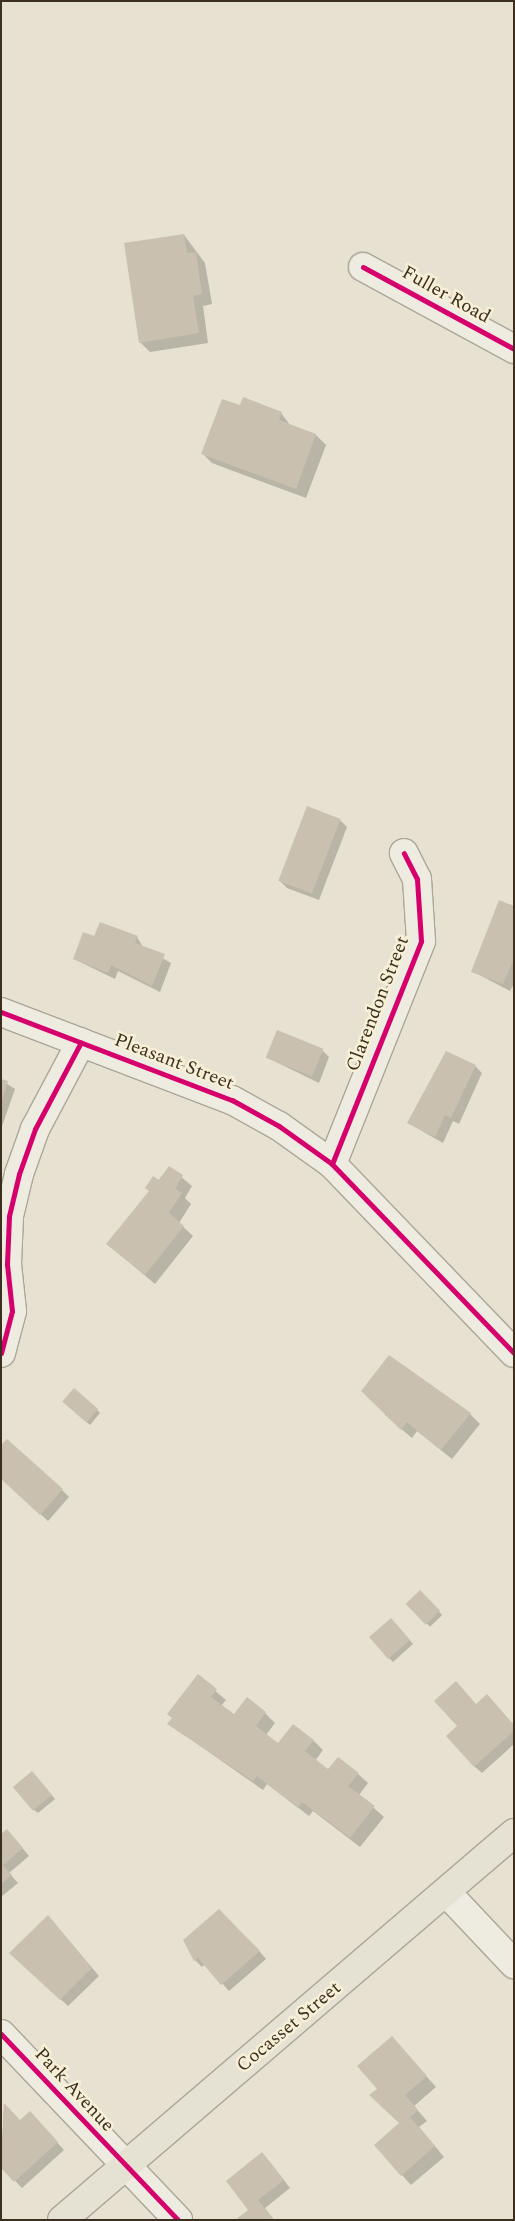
<!DOCTYPE html>
<html>
<head>
<meta charset="utf-8">
<style>
  body { margin:0 }
  #map { position:relative; width:515px; height:2221px; overflow:hidden; background:#e6e1d0; font-family:Spectral,serif }
  div>[style] { position:absolute }
  .shadow>* { inset:0; background:#0003; transform-origin:0 0 }
  .building>* { inset:0; background:#cac0b0; transform-origin:0 0 }
  .roads { filter:drop-shadow(1px 0 #aca698) drop-shadow(-1px 0 #aca698) drop-shadow(0 1px #aca698) drop-shadow(0 -1px #aca698) }
  .minor>* { height:28px; margin:-14px; padding:0 14px; transform-origin:14px; border-radius:14px; background:#eeebe1 }
  .major>* { height:28px; margin:-14px; padding:0 14px; transform-origin:14px; border-radius:14px; background:#e6e2d3 }
  .cycleway>* { height:5px; margin:-2.5px; padding:0 2.5px; transform-origin:2.5px; border-radius:2.5px; background:#d6006c }
  span { translate:-50% -50%; white-space:nowrap; text-align:center; line-height:1.15; -webkit-text-stroke:5px #f7f0d6; paint-order:stroke }
  .street-label { font-size:19px; color:#3c2f1f }
  .frame { position:absolute; inset:0; border:2px solid #3c2f1f; pointer-events:none }
</style>
</head>
<body>
<div id="map">
  <div class="shadow">
    <i style="clip-path:polygon(184px 235px,205px 263px,212px 304px,203px 306px,208px 343px,150px 352px,140px 342px)"></i>
    <i style="clip-path:polygon(240px 407px,281px 413px,290px 425px,316px 435px,326px 445px,306px 498px,212px 463px,202px 453px)"></i>
    <i style="clip-path:polygon(340px 820px,347px 827px,319px 900px,287px 888px,280px 881px)"></i>
    <i style="clip-path:polygon(514px 907px,514px 984px,510px 991px,472px 971px)"></i>
    <i style="clip-path:polygon(137px 937px,143px 947px,171px 963px,160px 992px,118px 971px,115px 979px,74px 959px,95px 938px)"></i>
    <i style="clip-path:polygon(322px 1050px,329px 1057px,319px 1083px,268px 1058px)"></i>
    <i style="clip-path:polygon(475px 1066px,482px 1073px,459px 1124px,453px 1121px,443px 1143px,408px 1123px)"></i>
    <i style="clip-path:polygon(1px 1080px,15px 1089px,1px 1129px)"></i>
    <i style="clip-path:polygon(169px 1167px,192px 1186px,185px 1198px,191px 1204px,179px 1223px,193px 1236px,155px 1284px,118px 1253px,150px 1191px)"></i>
    <i style="clip-path:polygon(67px 1405px,97px 1410px,100px 1413px,90px 1425px)"></i>
    <i style="clip-path:polygon(387px 1412px,470px 1414px,480px 1424px,452px 1459px,417px 1431px,412px 1438px,385px 1415px)"></i>
    <i style="clip-path:polygon(1px 1478px,62px 1490px,69px 1497px,48px 1521px)"></i>
    <i style="left:420px;top:1592px;width:32px;height:17px;rotate:46deg"></i>
    <i style="clip-path:polygon(395px 1623px,413px 1644px,393px 1662px,389px 1658px)"></i>
    <i style="clip-path:polygon(198px 1676px,226px 1700px,221px 1706px,234px 1716px,247px 1699px,265px 1713px,275px 1723px,266px 1735px,279px 1745px,313px 1740px,323px 1750px,315px 1761px,328px 1771px,358px 1774px,368px 1783px,359px 1795px,384px 1817px,360px 1847px,313px 1811px,309px 1816px,267px 1784px,263px 1790px,169px 1724px)"></i>
    <i style="clip-path:polygon(477px 1705px,514px 1726px,514px 1744px,482px 1773px,474px 1766px)"></i>
    <i style="clip-path:polygon(35px 1776px,55px 1799px,38px 1813px,34px 1810px)"></i>
    <i style="clip-path:polygon(1px 1836px,14px 1838px,29px 1856px,9px 1873px,18px 1883px,1px 1897px)"></i>
    <i style="clip-path:polygon(48px 1916px,99px 1976px,68px 2006px,11px 1953px)"></i>
    <i style="clip-path:polygon(185px 1940px,254px 1945px,266px 1959px,229px 1991px,205px 1964px,202px 1967px,195px 1960px)"></i>
    <i style="clip-path:polygon(392px 2038px,436px 2087px,414px 2106px,427px 2121px,419px 2127px,444px 2157px,411px 2185px,402px 2175px,401px 2124px,378px 2089px)"></i>
    <i style="clip-path:polygon(4px 2104px,21px 2122px,37px 2120px,64px 2150px,22px 2188px,1px 2166px)"></i>
    <i style="clip-path:polygon(269px 2161px,290px 2188px,265px 2208px,274px 2220px,237px 2220px,250px 2210px)"></i>
  </div>
  <div class="building">
    <i style="clip-path:polygon(184px 234px,187px 253px,196px 252px,202px 294px,193px 296px,199px 333px,139px 343px,124px 243px)"></i>
    <i style="clip-path:polygon(243px 397px,282px 412px,279px 420px,316px 434px,296px 489px,201px 454px,222px 399px,240px 405px)"></i>
    <i style="left:307px;top:806px;width:36px;height:80px;rotate:21deg"></i>
    <i style="clip-path:polygon(499px 900px,514px 906px,514px 959px,503px 984px,471px 972px)"></i>
    <i style="clip-path:polygon(100px 922px,138px 936px,135px 943px,165px 954px,152px 986px,111px 965px,108px 973px,73px 959px,83px 932px,94px 936px)"></i>
    <i style="left:277px;top:1030px;width:50px;height:30px;rotate:22deg"></i>
    <i style="clip-path:polygon(446px 1051px,476px 1065px,451px 1118px,445px 1115px,435px 1137px,407px 1123px)"></i>
    <i style="clip-path:polygon(1px 1079px,8px 1081px,2px 1100px,1px 1100px)"></i>
    <i style="clip-path:polygon(169px 1166px,183px 1175px,175px 1189px,182px 1193px,169px 1213px,184px 1226px,145px 1275px,106px 1244px,149px 1191px,145px 1188px,153px 1176px,159px 1180px)"></i>
    <i style="clip-path:polygon(389px 1355px,471px 1413px,441px 1450px,407px 1422px,401px 1430px,361px 1391px)"></i>
    <i style="left:74px;top:1388px;width:32px;height:18px;rotate:41deg"></i>
    <i style="clip-path:polygon(7px 1439px,63px 1489px,40px 1515px,1px 1479px,1px 1445px)"></i>
    <i style="left:420px;top:1590px;width:29px;height:20px;rotate:46deg"></i>
    <i style="left:391px;top:1618px;width:29px;height:29px;rotate:49deg"></i>
    <i style="clip-path:polygon(198px 1674px,217px 1689px,211px 1697px,234px 1714px,247px 1697px,266px 1712px,256px 1726px,278px 1743px,293px 1724px,314px 1740px,305px 1751px,328px 1769px,338px 1757px,359px 1773px,348px 1786px,375px 1806px,350px 1838px,302px 1802px,298px 1808px,257px 1776px,253px 1781px,167px 1724px,172px 1718px,167px 1714px)"></i>
    <i style="clip-path:polygon(456px 1681px,476px 1704px,487px 1694px,514px 1725px,514px 1731px,474px 1767px,446px 1736px,457px 1726px,434px 1701px)"></i>
    <i style="left:32px;top:1771px;width:31px;height:25px;rotate:50deg"></i>
    <i style="clip-path:polygon(7px 1829px,23px 1848px,3px 1865px,12px 1875px,1px 1884px,1px 1834px)"></i>
    <i style="clip-path:polygon(219px 1909px,260px 1951px,221px 1985px,198px 1958px,194px 1961px,183px 1940px)"></i>
    <i style="clip-path:polygon(48px 1915px,92px 1968px,60px 2000px,9px 1953px)"></i>
    <i style="clip-path:polygon(392px 2036px,427px 2076px,405px 2095px,418px 2110px,410px 2117px,435px 2146px,401px 2176px,374px 2145px,399px 2123px,369px 2095px,377px 2089px,357px 2066px)"></i>
    <i style="clip-path:polygon(4px 2103px,20px 2120px,30px 2111px,58px 2142px,14px 2182px,1px 2168px)"></i>
    <i style="clip-path:polygon(262px 2152px,284px 2180px,258px 2200px,274px 2220px,235px 2220px,248px 2210px,226px 2181px)"></i>
  </div>
  <div class="roads">
    <div class="minor">
      <i style="left:363px;top:267px;width:172px;rotate:28.5deg"></i>
      <i style="left:1px;top:1012px;width:247px;rotate:20.9deg"></i>
      <i style="left:232px;top:1100px;width:54px;rotate:29deg"></i>
      <i style="left:279px;top:1126px;width:65px;rotate:35.6deg"></i>
      <i style="left:332px;top:1164px;width:262px;rotate:46.1deg"></i>
      <i style="left:332px;top:1164px;width:240px;rotate:-68.2deg"></i>
      <i style="left:421px;top:941px;width:62px;rotate:-93.7deg"></i>
      <i style="left:417px;top:879px;width:29px;rotate:-117deg"></i>
      <i style="left:1px;top:1353px;width:43px;rotate:-75.3deg"></i>
      <i style="left:12px;top:1311px;width:47px;rotate:-96.1deg"></i>
      <i style="left:7px;top:1264px;width:48px;rotate:-87.6deg"></i>
      <i style="left:9px;top:1216px;width:43px;rotate:-76.6deg"></i>
      <i style="left:19px;top:1174px;width:48px;rotate:-70.4deg"></i>
      <i style="left:35px;top:1129px;width:98px;rotate:-62.1deg"></i>
      <i style="left:447px;top:1893px;width:98px;rotate:46.7deg"></i>
      <i style="left:1px;top:2034px;width:257px;rotate:46.4deg"></i>
    </div>
    <div class="major">
      <i style="left:62px;top:2220px;width:595px;rotate:-40.57deg"></i>
    </div>
  </div>
  <div class="cycleway">
    <i style="left:363px;top:267px;width:172px;rotate:28.5deg"></i>
    <i style="left:1px;top:1012px;width:247px;rotate:20.9deg"></i>
    <i style="left:232px;top:1100px;width:54px;rotate:29deg"></i>
    <i style="left:279px;top:1126px;width:65px;rotate:35.6deg"></i>
    <i style="left:332px;top:1164px;width:262px;rotate:46.1deg"></i>
    <i style="left:332px;top:1164px;width:240px;rotate:-68.2deg"></i>
    <i style="left:421px;top:941px;width:62px;rotate:-93.7deg"></i>
    <i style="left:417px;top:879px;width:29px;rotate:-117deg"></i>
    <i style="left:1px;top:1353px;width:43px;rotate:-75.3deg"></i>
    <i style="left:12px;top:1311px;width:47px;rotate:-96.1deg"></i>
    <i style="left:7px;top:1264px;width:48px;rotate:-87.6deg"></i>
    <i style="left:9px;top:1216px;width:43px;rotate:-76.6deg"></i>
    <i style="left:19px;top:1174px;width:48px;rotate:-70.4deg"></i>
    <i style="left:35px;top:1129px;width:98px;rotate:-62.1deg"></i>
    <i style="left:1px;top:2034px;width:257px;rotate:46.4deg"></i>
  </div>
  <div class="street-label">
    <span style="left:446px;top:295px;rotate:29deg">Fuller Road</span>
    <span style="left:378px;top:1004px;rotate:-69deg">Clarendon Street</span>
    <span style="left:174px;top:1062px;rotate:21deg">Pleasant Street</span>
    <span style="left:289px;top:2027px;rotate:-40deg">Cocasset Street</span>
    <span style="left:74px;top:2090px;rotate:47deg">Park Avenue</span>
  </div>
  <div class="frame"></div>
</div>
</body>
</html>
